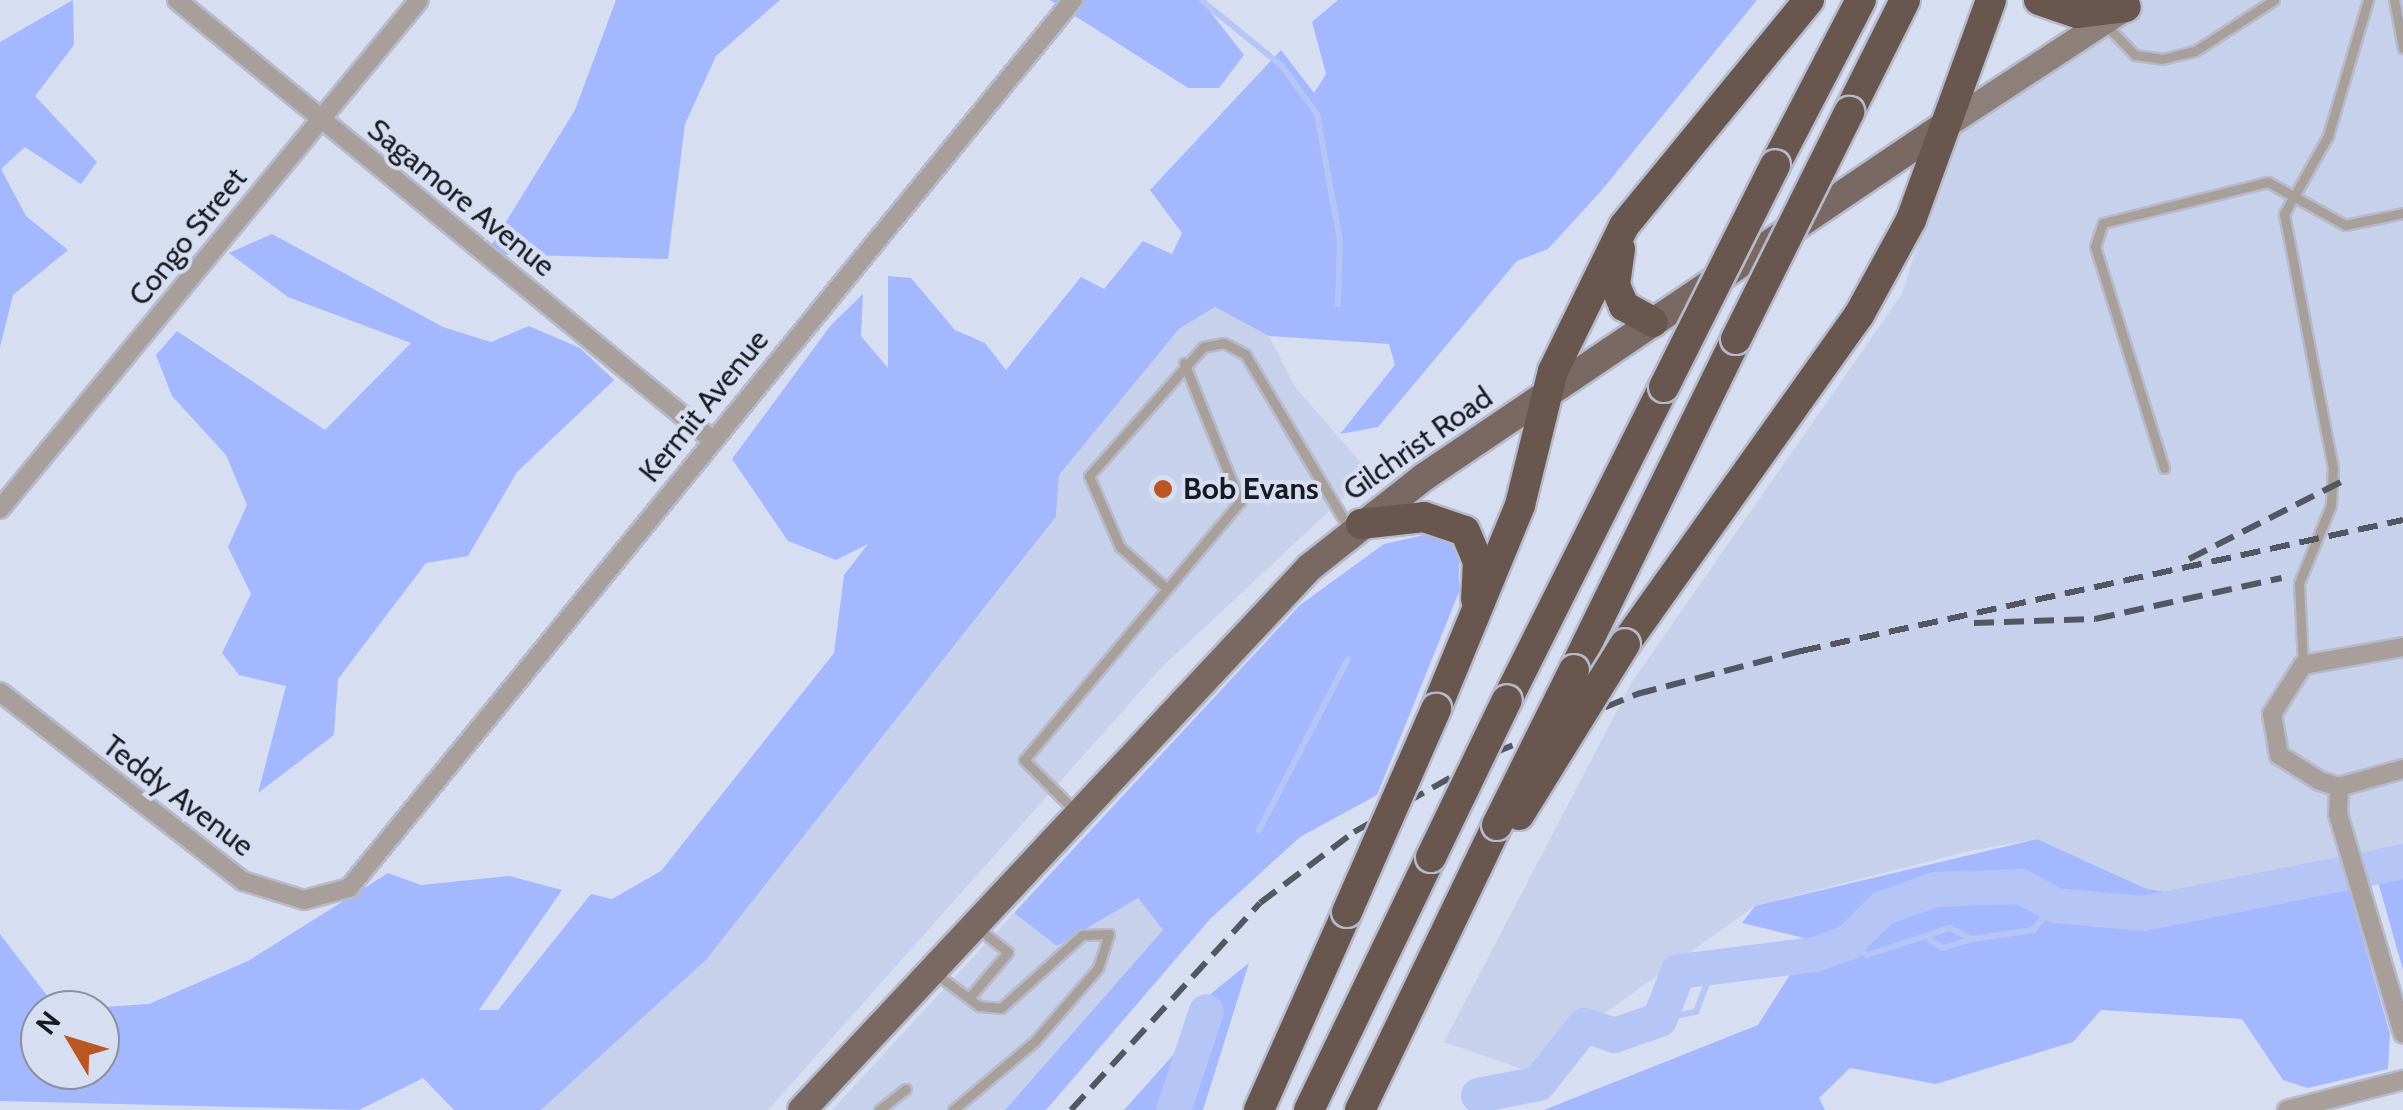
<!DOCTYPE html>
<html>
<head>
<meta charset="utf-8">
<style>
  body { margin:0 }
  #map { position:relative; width:2403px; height:1110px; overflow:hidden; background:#d7def2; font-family:Cabin,sans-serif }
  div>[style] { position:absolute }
  .built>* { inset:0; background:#c8d1ec }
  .green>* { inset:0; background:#a3b8fe }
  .stream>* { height:6px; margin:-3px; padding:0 3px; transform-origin:3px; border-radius:3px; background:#b5c5f6 }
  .river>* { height:35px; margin:-17.5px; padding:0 17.5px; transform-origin:17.5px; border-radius:17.5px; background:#b5c5f6 }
  .roads { filter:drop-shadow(2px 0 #b5bbcc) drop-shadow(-2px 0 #b5bbcc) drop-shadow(0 2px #b5bbcc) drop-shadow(0 -2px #b5bbcc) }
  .service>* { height:9px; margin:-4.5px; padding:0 4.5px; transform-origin:4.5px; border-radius:4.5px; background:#a89e9a }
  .minor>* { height:18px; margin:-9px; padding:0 9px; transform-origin:9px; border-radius:9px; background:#a89e9a }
  .secondary>* { height:25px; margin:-12.5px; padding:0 12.5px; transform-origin:12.5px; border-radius:12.5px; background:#8d7f79 }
  .primary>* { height:28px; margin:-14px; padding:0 14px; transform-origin:14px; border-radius:14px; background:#7a6962 }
  .motorway>* { height:30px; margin:-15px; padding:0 15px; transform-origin:15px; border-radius:15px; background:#69564e }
  .rail>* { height:6px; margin-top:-3px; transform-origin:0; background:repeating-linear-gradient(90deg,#535762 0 20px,transparent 0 30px) }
  .bridges { filter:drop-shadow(2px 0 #b5bbcc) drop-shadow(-2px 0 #b5bbcc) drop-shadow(0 2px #b5bbcc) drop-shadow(0 -2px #b5bbcc) }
  .motorway-bridge>* { height:30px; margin:-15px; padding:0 15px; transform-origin:15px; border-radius:15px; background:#69564e }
  .dots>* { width:28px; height:28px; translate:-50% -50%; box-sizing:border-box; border:5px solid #d7def2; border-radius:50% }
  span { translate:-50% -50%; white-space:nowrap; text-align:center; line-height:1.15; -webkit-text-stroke:8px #d7def2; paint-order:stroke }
  .street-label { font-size:30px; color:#181a21 }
  .poi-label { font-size:30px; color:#181a21; font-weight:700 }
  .left { translate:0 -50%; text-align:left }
  .north { position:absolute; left:20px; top:990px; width:100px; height:100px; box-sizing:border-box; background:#d7def2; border:2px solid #8b909e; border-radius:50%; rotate:308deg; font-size:28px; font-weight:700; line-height:40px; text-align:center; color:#181a21 }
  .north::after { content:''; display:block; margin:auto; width:35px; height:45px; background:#ba5621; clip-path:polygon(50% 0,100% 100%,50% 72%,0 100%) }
</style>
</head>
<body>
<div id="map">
  <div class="built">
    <i style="clip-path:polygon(2039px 0,2403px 0,2403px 862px,2210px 898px,2147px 889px,2037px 839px,1969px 851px,1755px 906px,1525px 1070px,1444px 1042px,1632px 682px,1902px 294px,1958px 116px,2124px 8px)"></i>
    <i style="clip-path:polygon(1215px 307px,1269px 336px,1295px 387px,1370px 473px,1161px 668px,768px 1110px,541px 1110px,706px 960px,1056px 518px,1059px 475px,1179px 329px)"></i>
    <i style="clip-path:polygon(1138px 898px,1163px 930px,1005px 1110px,832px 1110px,1014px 913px,1057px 946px)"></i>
  </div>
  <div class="green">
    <i style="clip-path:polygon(73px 0,74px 45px,35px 96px,97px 162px,81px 184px,25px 147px,1px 169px,26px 216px,68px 250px,13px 295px,0 347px,0 42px)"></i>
    <i style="clip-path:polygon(616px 0,780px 0,716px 56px,685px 124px,668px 259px,486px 254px,575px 110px)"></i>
    <i style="clip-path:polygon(1050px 0,1201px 0,1244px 55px,1219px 88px,1188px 88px)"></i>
    <i style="clip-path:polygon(evenodd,1338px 0,1757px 0,1601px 191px,1548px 249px,1517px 261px,1378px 427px,1340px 434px,1395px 365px,1389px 344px,1269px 336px,1215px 307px,1179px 329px,1059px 475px,1056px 517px,706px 960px,541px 1110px,454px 1110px,423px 1078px,359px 1110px,0 1101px,0 934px,58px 1010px,149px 1004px,248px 961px,388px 873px,421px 885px,509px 876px,562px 890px,479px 1010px,498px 1010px,591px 894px,612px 899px,661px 871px,834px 653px,844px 575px,868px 544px,836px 560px,788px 541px,732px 459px,831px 325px,863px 294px,861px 336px,888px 368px,888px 276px,911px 278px,955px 330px,985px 343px,1006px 370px,1081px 277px,1104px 289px,1143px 241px,1172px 254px,1182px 233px,1150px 190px,1281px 50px,1314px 93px,1326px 74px,1312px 22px,1338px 0,40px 1010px,100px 1010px,100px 1070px,40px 1070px,40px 1010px)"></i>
    <i style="clip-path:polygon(272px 234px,443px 327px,491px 342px,529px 326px,580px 348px,614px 380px,517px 472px,468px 556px,426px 563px,338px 679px,334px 735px,258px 793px,286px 686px,239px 675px,222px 653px,251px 594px,228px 547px,247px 505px,226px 455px,172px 396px,156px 355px,177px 331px,325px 430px,411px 343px,288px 297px,229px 253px)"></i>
    <i style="clip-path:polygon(1437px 532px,1459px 549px,1459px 592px,1377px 795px,1300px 837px,1210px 919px,1046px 1110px,1005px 1110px,1163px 930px,1138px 898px,1057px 946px,1014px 913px,1300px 605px,1384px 544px)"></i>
    <i style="clip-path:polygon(2037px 839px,2147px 889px,2210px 898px,2343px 869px,2390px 1034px,2388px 1069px,2308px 1088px,2283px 1080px,2242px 1019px,2101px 1010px,2073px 1042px,1936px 1084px,1850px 1068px,1819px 1098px,1825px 1110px,1544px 1110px,1758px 1025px,1812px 940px,1742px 923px,1755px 906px)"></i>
    <i style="clip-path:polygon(2403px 861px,2403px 970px,2373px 864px)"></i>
    <i style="clip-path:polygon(1249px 963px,1203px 1110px,1124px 1110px,1182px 1045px,1198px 1004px)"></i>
  </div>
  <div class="stream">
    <i style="left:1201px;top:0;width:104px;rotate:39.2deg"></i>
    <i style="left:1282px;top:66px;width:59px;rotate:53.9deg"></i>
    <i style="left:1317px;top:114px;width:128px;rotate:79.7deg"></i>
    <i style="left:1340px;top:240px;width:64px;rotate:91.8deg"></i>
    <i style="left:1259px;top:830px;width:193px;rotate:-62.5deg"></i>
    <i style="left:1930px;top:940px;width:15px;rotate:32deg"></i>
    <i style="left:1943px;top:948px;width:29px;rotate:-18deg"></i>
    <i style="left:1848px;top:942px;width:23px;rotate:34deg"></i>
    <i style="left:1867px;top:955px;width:87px;rotate:-18deg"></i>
    <i style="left:1950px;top:928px;width:25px;rotate:27deg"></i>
    <i style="left:1972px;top:939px;width:62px;rotate:-8.4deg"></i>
    <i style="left:2033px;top:930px;width:33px;rotate:-49deg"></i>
    <i style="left:1204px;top:1017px;width:6px;rotate:-72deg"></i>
    <i style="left:1659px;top:1019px;width:38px;rotate:-11deg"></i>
    <i style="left:1696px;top:1012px;width:47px;rotate:-68.9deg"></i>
  </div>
  <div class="river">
    <i style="left:1478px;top:1095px;width:61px;rotate:-11.3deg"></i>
    <i style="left:1538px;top:1083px;width:74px;rotate:-51.6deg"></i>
    <i style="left:1584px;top:1025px;width:32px;rotate:18deg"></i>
    <i style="left:1614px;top:1035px;width:48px;rotate:-19.6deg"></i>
    <i style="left:1659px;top:1019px;width:52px;rotate:-68.4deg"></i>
    <i style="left:1678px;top:971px;width:138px;rotate:-7.1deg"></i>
    <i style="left:1815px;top:954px;width:35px;rotate:-20deg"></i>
    <i style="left:1848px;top:942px;width:48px;rotate:-45deg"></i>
    <i style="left:1882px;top:908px;width:56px;rotate:-19.7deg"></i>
    <i style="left:1935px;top:889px;width:85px;rotate:-2deg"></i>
    <i style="left:2020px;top:886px;width:40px;rotate:28deg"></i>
    <i style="left:2055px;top:905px;width:88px;rotate:5.2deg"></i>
    <i style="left:2143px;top:913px;width:265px;rotate:-11.3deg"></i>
    <i style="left:1173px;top:1110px;width:104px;rotate:-71.6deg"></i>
  </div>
  <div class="roads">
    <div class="service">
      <i style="left:2394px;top:0;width:49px;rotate:79.4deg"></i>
      <i style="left:2105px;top:24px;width:43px;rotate:45.9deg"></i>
      <i style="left:2135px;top:55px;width:27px;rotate:8deg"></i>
      <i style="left:2162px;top:59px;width:34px;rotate:-14deg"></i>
      <i style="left:2195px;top:51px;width:94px;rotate:-32.8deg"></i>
      <i style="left:2164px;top:468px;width:232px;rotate:-107.3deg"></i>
      <i style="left:2095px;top:247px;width:25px;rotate:-72deg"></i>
      <i style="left:2103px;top:223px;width:170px;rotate:-14deg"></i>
      <i style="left:2268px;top:182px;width:88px;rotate:29.2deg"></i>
      <i style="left:2345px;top:225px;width:59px;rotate:-11.7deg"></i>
      <i style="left:1166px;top:588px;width:62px;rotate:-138.3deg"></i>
      <i style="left:1120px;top:547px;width:77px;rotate:-113.6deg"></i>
      <i style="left:1089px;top:476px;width:172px;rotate:-48.5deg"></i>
      <i style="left:1203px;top:347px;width:21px;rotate:-11deg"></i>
      <i style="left:1224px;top:343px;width:24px;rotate:28deg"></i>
      <i style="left:1245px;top:354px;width:205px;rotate:59.2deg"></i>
      <i style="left:2303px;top:665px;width:82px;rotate:-92.8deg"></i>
      <i style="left:2299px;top:583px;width:84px;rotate:-67.7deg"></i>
      <i style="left:2331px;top:505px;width:37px;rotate:-87deg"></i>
      <i style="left:2333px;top:468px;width:259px;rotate:-100.9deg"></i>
      <i style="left:2284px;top:214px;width:90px;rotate:-60.6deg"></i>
      <i style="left:2328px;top:136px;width:142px;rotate:-73.6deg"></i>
      <i style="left:1074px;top:810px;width:71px;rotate:-135deg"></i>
      <i style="left:1024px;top:760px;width:336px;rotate:-50.1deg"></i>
      <i style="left:1240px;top:502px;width:150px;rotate:-111.9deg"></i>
      <i style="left:935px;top:973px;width:55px;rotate:36.9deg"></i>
      <i style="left:979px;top:1006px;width:22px;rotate:5deg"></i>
      <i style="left:1001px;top:1008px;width:109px;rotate:-42deg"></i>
      <i style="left:1082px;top:935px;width:27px;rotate:-2deg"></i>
      <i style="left:1109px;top:934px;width:36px;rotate:108deg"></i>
      <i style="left:1098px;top:968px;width:96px;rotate:130.8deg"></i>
      <i style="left:1035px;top:1041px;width:107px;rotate:139.9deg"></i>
      <i style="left:969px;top:998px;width:60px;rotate:-49.7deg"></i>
      <i style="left:1008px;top:952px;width:37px;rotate:-142deg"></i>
      <i style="left:879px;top:1110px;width:34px;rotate:-38deg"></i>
    </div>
    <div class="minor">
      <i style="left:177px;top:0;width:691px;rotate:39.42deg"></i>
      <i style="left:0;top:509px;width:659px;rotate:-50.54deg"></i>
      <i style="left:2403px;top:647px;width:102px;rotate:169.8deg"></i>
      <i style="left:2303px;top:665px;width:58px;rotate:122.3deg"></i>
      <i style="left:2272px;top:714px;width:42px;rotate:80.3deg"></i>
      <i style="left:2279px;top:755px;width:49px;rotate:32.4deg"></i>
      <i style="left:2320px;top:781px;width:20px;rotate:18deg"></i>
      <i style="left:2339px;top:787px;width:66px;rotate:-15.7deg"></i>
      <i style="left:0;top:692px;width:308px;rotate:37.9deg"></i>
      <i style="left:243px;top:881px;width:64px;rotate:17.3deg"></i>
      <i style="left:304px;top:900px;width:47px;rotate:-14.9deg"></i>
      <i style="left:349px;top:888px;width:1146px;rotate:-50.81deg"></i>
      <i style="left:2339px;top:787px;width:27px;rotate:92deg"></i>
      <i style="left:2338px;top:814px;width:229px;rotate:73.5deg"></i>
      <i style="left:2287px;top:1110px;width:120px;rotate:-14.5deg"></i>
    </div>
    <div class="secondary">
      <i style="left:1941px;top:128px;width:221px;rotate:-33.2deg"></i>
    </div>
    <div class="primary">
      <i style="left:802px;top:1110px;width:744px;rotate:-46.91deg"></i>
      <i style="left:1310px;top:567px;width:145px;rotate:-38.3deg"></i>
      <i style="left:1424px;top:477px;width:624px;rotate:-34.02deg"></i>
    </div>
    <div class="motorway">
      <i style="left:2039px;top:0;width:40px;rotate:18.9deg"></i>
      <i style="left:2077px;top:13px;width:49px;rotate:-7deg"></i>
      <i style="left:1849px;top:112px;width:125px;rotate:-63.4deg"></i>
      <i style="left:1775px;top:165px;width:186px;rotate:-62.5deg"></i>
      <i style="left:1620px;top:249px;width:36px;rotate:98deg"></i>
      <i style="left:1615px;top:285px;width:23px;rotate:67deg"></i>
      <i style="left:1624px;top:306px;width:33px;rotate:29deg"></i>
      <i style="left:1361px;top:524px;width:63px;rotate:-6.3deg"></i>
      <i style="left:1424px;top:517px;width:43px;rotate:18.9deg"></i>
      <i style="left:1465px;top:531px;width:34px;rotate:67deg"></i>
      <i style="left:1478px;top:562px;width:37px;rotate:93deg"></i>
      <i style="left:1625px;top:644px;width:404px;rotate:-54.6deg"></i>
      <i style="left:1859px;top:315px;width:108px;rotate:-61.3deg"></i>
      <i style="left:1911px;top:220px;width:234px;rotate:-70deg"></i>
      <i style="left:1574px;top:670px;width:369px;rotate:-63.9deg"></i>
      <i style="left:1507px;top:700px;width:350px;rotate:-63.4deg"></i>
      <i style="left:1436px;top:709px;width:221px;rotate:-67.6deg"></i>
      <i style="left:1520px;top:505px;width:138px;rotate:-76.2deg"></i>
      <i style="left:1553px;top:371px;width:161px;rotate:-63.9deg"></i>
      <i style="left:1624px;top:226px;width:292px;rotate:-50.7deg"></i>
      <i style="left:1259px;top:1110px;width:217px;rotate:-66deg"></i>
      <i style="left:1309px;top:1110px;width:281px;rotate:-64.3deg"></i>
      <i style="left:1360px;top:1110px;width:316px;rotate:-64.3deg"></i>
    </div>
  </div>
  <div class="rail">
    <i style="left:2189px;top:559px;width:173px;rotate:-26.9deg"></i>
    <i style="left:1974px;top:623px;width:121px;rotate:-1.9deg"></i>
    <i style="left:2095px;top:619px;width:191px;rotate:-12.4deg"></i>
    <i style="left:1071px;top:1110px;width:280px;rotate:-47.6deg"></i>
    <i style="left:1260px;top:903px;width:118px;rotate:-37.1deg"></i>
    <i style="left:1354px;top:832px;width:161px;rotate:-29.4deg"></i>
    <i style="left:1494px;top:753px;width:155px;rotate:-22.4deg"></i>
    <i style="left:1637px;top:694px;width:170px;rotate:-14.7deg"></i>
    <i style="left:1801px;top:651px;width:616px;rotate:-12.28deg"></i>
  </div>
  <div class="bridges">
    <div class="motorway-bridge">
      <i style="left:1736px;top:339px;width:254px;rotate:-63.5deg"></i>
      <i style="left:1664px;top:387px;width:248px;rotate:-63.4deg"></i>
      <i style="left:1519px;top:815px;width:201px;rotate:-58.2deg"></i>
      <i style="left:1497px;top:825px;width:173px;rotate:-63.6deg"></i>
      <i style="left:1431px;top:857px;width:174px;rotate:-64.2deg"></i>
      <i style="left:1347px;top:912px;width:222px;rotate:-66.3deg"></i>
    </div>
  </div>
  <div class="dots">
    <i style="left:1163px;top:489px;background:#ba5621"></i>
  </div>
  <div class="street-label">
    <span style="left:461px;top:198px;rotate:39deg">Sagamore Avenue</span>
    <span style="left:188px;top:237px;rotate:-51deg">Congo Street</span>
    <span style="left:704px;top:406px;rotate:-51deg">Kermit Avenue</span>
    <span style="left:1418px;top:444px;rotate:-35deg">Gilchrist Road</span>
    <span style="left:178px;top:796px;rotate:37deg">Teddy Avenue</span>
  </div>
  <div class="poi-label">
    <span class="left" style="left:1183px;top:489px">Bob Evans</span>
  </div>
  <div class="north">N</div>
</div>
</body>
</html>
